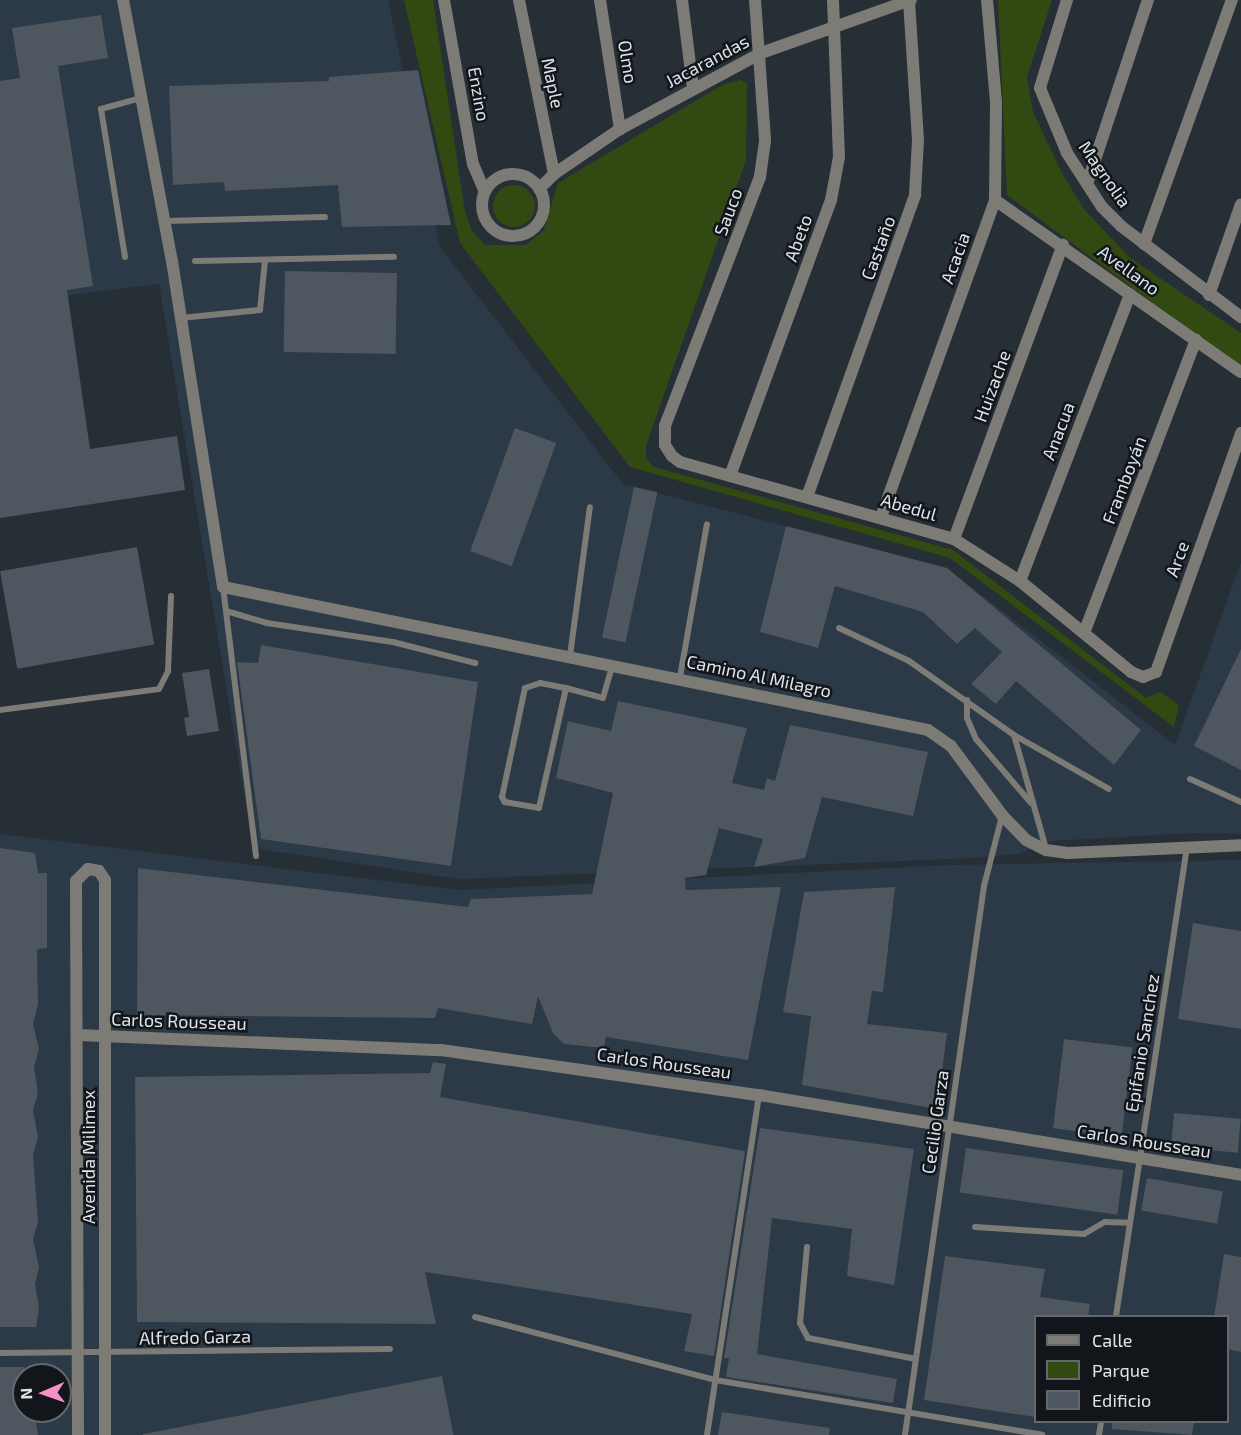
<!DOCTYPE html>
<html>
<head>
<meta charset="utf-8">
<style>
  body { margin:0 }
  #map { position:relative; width:1241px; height:1435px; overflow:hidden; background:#262e36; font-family:"Exo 2",sans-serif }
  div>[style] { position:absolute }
  .built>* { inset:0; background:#2c3946 }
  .green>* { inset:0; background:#324a12 }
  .round { border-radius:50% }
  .building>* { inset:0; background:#4e565f; transform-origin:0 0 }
  .service>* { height:6px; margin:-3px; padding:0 3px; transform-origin:3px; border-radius:3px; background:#7d7b76 }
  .minor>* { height:12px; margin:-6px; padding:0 6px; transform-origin:6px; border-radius:6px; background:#7d7b76 }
  .minor>.ring { margin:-6px; padding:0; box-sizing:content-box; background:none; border:12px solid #7d7b76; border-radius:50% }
  span { translate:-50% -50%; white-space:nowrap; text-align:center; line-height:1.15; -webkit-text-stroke:5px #12161a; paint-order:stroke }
  .street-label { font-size:18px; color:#dee3e9 }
  .legend { position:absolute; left:1034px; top:1315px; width:195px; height:108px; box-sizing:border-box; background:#12161a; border:2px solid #64686d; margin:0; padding:8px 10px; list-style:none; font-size:18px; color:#dee3e9 }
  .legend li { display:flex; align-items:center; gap:12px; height:30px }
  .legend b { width:30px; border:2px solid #64686d }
  .north { position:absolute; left:12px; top:1363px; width:60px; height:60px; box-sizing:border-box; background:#12161a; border:2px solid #64686d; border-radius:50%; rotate:268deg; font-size:16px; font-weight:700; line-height:24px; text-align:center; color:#dee3e9 }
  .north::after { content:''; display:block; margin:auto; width:21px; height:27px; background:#f98fc9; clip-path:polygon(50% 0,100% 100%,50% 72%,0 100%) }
</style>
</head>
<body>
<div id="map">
  <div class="built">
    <i style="clip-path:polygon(0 0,388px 0,440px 247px,623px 484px,947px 568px,1175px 745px,1241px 562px,1241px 834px,1191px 833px,1052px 841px,1018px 854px,975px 858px,459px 879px,253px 848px,159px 284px,0 304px)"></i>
    <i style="clip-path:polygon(evenodd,0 834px,459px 890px,950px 865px,1241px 860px,1241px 1435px,0 1435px,0 834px,1036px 1316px,1228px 1316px,1228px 1422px,1036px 1422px,1036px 1316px,0 834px,24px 1375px,60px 1375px,60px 1411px,24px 1411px,24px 1375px)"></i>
  </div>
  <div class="green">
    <i style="clip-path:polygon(404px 0,433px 0,465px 212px,472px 231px,485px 245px,526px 245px,544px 230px,558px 183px,724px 84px,741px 80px,747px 84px,746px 160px,646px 446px,646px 458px,654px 467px,953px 550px,1146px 698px,1160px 692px,1179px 705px,1174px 727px,950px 558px,630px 467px,460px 243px)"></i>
    <i style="clip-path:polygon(998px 0,1052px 0,1027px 77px,1033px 112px,1063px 175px,1084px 209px,1129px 257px,1241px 333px,1241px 368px,1007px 195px)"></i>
    <i class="round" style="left:493px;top:185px;width:42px;height:42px"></i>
  </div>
  <div class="building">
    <i style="clip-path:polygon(101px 15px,108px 58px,58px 66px,93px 286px,67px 290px,90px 449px,177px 436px,185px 490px,0 518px,0 81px,20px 78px,12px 28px)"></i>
    <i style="clip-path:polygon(418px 70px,451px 225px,342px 227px,338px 185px,225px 191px,224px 182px,173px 185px,169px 86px,329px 81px,329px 77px)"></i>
    <i style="left:397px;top:273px;width:81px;height:112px;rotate:91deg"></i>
    <i style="left:515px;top:428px;width:44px;height:131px;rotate:20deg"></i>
    <i style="left:634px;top:487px;width:24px;height:154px;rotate:12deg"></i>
    <i style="clip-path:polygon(786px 526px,947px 568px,1141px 730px,1114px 765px,1016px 681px,996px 704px,971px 684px,1002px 652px,975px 628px,957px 644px,923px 612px,835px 586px,818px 648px,760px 632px)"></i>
    <i style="left:137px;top:547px;width:99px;height:139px;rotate:80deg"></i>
    <i style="clip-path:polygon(261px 645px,478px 682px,451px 866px,261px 839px,237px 662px,258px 663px)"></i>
    <i style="clip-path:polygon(1241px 649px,1241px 770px,1194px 746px)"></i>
    <i style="clip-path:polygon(209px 669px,219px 731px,187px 736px,184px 718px,189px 717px,182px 673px)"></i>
    <i style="clip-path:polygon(618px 701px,747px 728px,732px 783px,764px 790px,767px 778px,775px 781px,790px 725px,928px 752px,913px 816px,822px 797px,805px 858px,754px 867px,763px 839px,719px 828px,706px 875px,685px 878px,686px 890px,781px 887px,748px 1060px,606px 1037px,604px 1048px,564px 1044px,553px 1033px,538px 996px,532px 1024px,438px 1008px,435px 1018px,137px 1015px,138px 868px,468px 907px,471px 899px,592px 894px,613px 793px,556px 778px,568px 721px,611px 731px)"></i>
    <i style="clip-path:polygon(0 848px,35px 853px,38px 873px,47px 873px,47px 948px,37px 949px,38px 1004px,33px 1024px,39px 1049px,34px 1067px,38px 1093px,33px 1110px,38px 1137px,33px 1155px,38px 1222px,33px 1239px,39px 1267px,35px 1284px,39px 1308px,36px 1327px,0 1327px)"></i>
    <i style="clip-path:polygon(895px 887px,883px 992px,872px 991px,867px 1024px,947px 1033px,937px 1109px,802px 1085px,811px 1016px,783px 1012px,804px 892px)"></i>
    <i style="clip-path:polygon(1193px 923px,1241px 931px,1241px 1029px,1178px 1019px)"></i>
    <i style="left:1064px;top:1039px;width:69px;height:90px;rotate:7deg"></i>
    <i style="clip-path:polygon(433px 1062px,446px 1064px,440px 1097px,745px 1151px,714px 1356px,684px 1351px,692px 1314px,425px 1272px,436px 1324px,137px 1322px,135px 1077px,430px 1073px)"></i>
    <i style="left:1174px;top:1113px;width:67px;height:34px;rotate:5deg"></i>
    <i style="clip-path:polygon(760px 1128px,914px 1149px,894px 1285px,847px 1276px,852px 1229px,772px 1218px,757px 1354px,897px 1379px,893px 1403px,726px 1377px,729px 1358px,724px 1358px)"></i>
    <i style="left:966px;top:1148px;width:159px;height:45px;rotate:8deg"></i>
    <i style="left:1147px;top:1178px;width:77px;height:33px;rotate:10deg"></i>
    <i style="clip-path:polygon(1224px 1254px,1241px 1257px,1241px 1352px,1227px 1349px,1227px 1317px,1214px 1317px)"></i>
    <i style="clip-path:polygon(945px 1256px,1045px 1269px,1040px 1297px,1090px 1304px,1088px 1317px,1035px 1317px,1035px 1417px,924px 1400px)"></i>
    <i style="clip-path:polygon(0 1367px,24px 1367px,24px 1411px,34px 1411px,38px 1435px,0 1435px)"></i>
    <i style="left:442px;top:1376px;width:60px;height:305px;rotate:79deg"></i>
    <i style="clip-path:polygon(722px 1412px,830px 1428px,829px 1435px,718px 1435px)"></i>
    <i style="clip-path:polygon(1112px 1422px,1194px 1422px,1192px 1435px,1112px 1429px)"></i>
  </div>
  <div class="service">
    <i style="left:165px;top:221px;width:160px;rotate:-1.4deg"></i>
    <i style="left:125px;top:257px;width:150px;rotate:-99.2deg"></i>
    <i style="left:101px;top:109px;width:41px;rotate:-15.4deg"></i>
    <i style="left:195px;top:261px;width:199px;rotate:-1.2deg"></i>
    <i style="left:181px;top:318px;width:79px;rotate:-5.8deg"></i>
    <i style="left:260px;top:310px;width:49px;rotate:-84.2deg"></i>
    <i style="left:223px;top:587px;width:271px;rotate:83deg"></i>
    <i style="left:226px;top:611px;width:43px;rotate:16.3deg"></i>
    <i style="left:267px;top:623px;width:127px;rotate:8.6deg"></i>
    <i style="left:393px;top:642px;width:85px;rotate:14.4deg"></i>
    <i style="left:839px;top:628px;width:77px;rotate:25.2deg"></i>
    <i style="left:909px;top:661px;width:128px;rotate:35.2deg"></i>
    <i style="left:1014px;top:735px;width:118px;rotate:74.3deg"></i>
    <i style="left:570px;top:656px;width:150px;rotate:-82.4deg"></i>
    <i style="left:680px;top:677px;width:155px;rotate:-80deg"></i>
    <i style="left:566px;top:688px;width:123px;rotate:102.7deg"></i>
    <i style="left:539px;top:808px;width:35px;rotate:-170deg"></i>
    <i style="left:505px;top:802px;width:6px;rotate:-121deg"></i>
    <i style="left:502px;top:797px;width:111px;rotate:-78.1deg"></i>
    <i style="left:525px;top:688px;width:16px;rotate:-18deg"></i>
    <i style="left:540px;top:683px;width:26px;rotate:11deg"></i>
    <i style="left:566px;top:688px;width:38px;rotate:15deg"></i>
    <i style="left:603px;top:698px;width:33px;rotate:-74deg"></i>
    <i style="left:967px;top:700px;width:18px;rotate:90deg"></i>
    <i style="left:967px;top:718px;width:23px;rotate:67deg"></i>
    <i style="left:976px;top:739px;width:84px;rotate:49.3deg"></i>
    <i style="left:0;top:710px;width:160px;rotate:-7.5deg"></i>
    <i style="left:159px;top:689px;width:20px;rotate:-63deg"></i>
    <i style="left:168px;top:671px;width:75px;rotate:-87.7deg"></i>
    <i style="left:1014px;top:735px;width:109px;rotate:29.6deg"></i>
    <i style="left:1190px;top:779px;width:56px;rotate:24.3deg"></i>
    <i style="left:975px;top:1227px;width:109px;rotate:3.7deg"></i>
    <i style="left:1084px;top:1234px;width:24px;rotate:-30deg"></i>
    <i style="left:1105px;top:1222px;width:25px;rotate:2deg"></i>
    <i style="left:807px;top:1247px;width:76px;rotate:95.3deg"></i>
    <i style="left:800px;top:1323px;width:17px;rotate:62deg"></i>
    <i style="left:808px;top:1338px;width:110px;rotate:11deg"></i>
    <i style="left:1116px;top:1316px;width:476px;rotate:-81.4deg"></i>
    <i style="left:475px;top:1317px;width:248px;rotate:14.7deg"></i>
    <i style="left:715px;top:1380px;width:332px;rotate:9.5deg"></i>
    <i style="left:0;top:1353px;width:390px;rotate:-0.6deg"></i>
    <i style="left:707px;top:1435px;width:344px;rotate:-81.3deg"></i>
    <i style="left:905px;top:1435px;width:555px;rotate:-81.81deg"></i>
    <i style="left:984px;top:886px;width:72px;rotate:-75.6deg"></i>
    <i style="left:1099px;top:1435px;width:13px;rotate:-81deg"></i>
  </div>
  <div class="minor">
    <i style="left:123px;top:0;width:266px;rotate:79.4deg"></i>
    <i style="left:172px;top:261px;width:330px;rotate:81.1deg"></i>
    <i style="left:223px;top:587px;width:719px;rotate:11.47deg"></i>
    <i style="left:928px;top:730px;width:28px;rotate:35deg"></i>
    <i style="left:951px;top:746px;width:86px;rotate:53.5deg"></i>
    <i style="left:1002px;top:815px;width:35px;rotate:46deg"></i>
    <i style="left:1026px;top:840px;width:22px;rotate:27deg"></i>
    <i style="left:1046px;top:850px;width:22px;rotate:8deg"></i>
    <i style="left:1068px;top:853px;width:173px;rotate:-2.6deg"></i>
    <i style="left:444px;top:0;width:167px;rotate:80deg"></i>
    <i style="left:473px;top:164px;width:30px;rotate:67deg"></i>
    <i style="left:519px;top:0;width:177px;rotate:78.6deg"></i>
    <i style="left:600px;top:0;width:131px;rotate:81.2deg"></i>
    <i style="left:682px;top:0;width:89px;rotate:82.9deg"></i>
    <i style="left:755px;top:0;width:141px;rotate:85.9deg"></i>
    <i style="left:765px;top:141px;width:36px;rotate:98deg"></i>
    <i style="left:760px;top:177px;width:267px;rotate:110.9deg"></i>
    <i style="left:665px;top:426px;width:19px;rotate:90deg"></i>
    <i style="left:665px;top:445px;width:13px;rotate:58deg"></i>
    <i style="left:672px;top:456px;width:10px;rotate:37deg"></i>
    <i style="left:680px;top:462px;width:285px;rotate:15.7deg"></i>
    <i style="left:954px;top:539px;width:78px;rotate:32.5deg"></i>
    <i style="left:1020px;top:581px;width:144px;rotate:39.3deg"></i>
    <i style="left:1131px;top:672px;width:13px;rotate:23deg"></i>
    <i style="left:1143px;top:677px;width:14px;rotate:-21deg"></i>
    <i style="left:1156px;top:672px;width:254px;rotate:-70.4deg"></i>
    <i style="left:1067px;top:0;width:92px;rotate:107.1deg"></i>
    <i style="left:1040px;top:88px;width:70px;rotate:67.4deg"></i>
    <i style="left:1067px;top:153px;width:64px;rotate:57.1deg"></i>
    <i style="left:1102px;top:207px;width:27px;rotate:45deg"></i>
    <i style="left:1121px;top:226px;width:151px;rotate:37.2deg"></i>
    <i class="ring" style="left:482px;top:174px;width:50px;height:50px"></i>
    <i style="left:1087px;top:184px;width:194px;rotate:-71.7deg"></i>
    <i style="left:539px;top:189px;width:21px;rotate:-45deg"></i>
    <i style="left:554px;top:174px;width:80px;rotate:-34.3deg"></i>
    <i style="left:620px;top:129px;width:160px;rotate:-28.3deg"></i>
    <i style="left:761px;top:53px;width:159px;rotate:-19.5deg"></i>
    <i style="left:995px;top:200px;width:300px;rotate:35deg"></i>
    <i style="left:1144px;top:244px;width:259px;rotate:-70.2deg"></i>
    <i style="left:1209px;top:295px;width:96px;rotate:-70.6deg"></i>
    <i style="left:730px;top:476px;width:294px;rotate:-69.9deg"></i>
    <i style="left:831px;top:200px;width:44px;rotate:-79.5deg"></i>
    <i style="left:839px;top:157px;width:157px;rotate:-92.2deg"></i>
    <i style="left:807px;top:497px;width:321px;rotate:-70.3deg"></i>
    <i style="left:915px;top:195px;width:55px;rotate:-86.9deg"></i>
    <i style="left:918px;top:140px;width:140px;rotate:-93.7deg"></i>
    <i style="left:881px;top:517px;width:337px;rotate:-70.2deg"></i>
    <i style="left:995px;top:200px;width:98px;rotate:-89.4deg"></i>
    <i style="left:996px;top:102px;width:102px;rotate:-95deg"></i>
    <i style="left:954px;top:539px;width:314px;rotate:-69.7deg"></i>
    <i style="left:1020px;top:581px;width:307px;rotate:-69deg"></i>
    <i style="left:1084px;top:633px;width:314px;rotate:-69.1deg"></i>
    <i style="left:78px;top:1035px;width:363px;rotate:2.4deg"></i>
    <i style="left:441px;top:1050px;width:321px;rotate:8.1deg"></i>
    <i style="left:759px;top:1095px;width:489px;rotate:9.4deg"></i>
    <i style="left:78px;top:1435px;width:554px;rotate:-90.21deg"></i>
    <i style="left:76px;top:881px;width:17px;rotate:-45deg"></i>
    <i style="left:88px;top:869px;width:11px;rotate:10deg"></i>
    <i style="left:99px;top:871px;width:11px;rotate:56deg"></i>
    <i style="left:105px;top:880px;width:555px;rotate:90deg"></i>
  </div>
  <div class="street-label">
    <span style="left:707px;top:61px;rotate:-28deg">Jacarandas</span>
    <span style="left:628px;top:62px;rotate:81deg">Olmo</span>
    <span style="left:553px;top:83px;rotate:78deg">Maple</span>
    <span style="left:479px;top:94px;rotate:80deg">Enzino</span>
    <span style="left:1105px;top:174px;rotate:55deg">Magnolia</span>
    <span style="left:728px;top:212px;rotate:-70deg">Sauco</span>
    <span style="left:798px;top:238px;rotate:-70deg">Abeto</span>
    <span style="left:878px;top:248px;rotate:-70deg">Castaño</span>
    <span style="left:955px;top:258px;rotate:-70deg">Acacia</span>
    <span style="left:1129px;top:270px;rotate:36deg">Avellano</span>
    <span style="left:992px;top:386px;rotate:-70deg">Huizache</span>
    <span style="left:1058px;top:431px;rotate:-69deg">Anacua</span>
    <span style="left:1124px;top:480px;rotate:-69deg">Framboyán</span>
    <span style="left:909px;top:507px;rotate:16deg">Abedul</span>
    <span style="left:1177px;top:559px;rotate:-70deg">Arce</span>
    <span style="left:759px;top:676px;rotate:12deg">Camino Al Milagro</span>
    <span style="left:179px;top:1021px;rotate:2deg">Carlos Rousseau</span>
    <span style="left:1142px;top:1043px;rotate:-81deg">Epifanio Sanchez</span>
    <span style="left:664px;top:1063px;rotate:8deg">Carlos Rousseau</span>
    <span style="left:935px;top:1122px;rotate:-82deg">Cecilio Garza</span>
    <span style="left:1144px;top:1141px;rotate:9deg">Carlos Rousseau</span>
    <span style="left:88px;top:1157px;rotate:-90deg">Avenida Milimex</span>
    <span style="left:195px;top:1337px;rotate:-1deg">Alfredo Garza</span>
  </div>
  <ul class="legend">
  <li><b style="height:8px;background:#7d7b76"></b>Calle</li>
  <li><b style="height:16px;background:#324a12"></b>Parque</li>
  <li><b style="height:16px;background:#4e565f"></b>Edificio</li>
  </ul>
  <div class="north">N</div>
</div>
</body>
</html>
